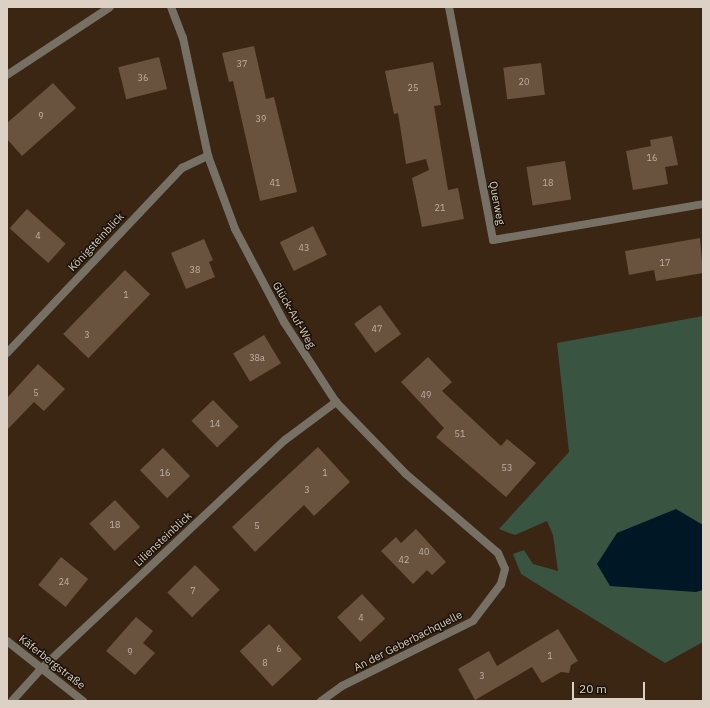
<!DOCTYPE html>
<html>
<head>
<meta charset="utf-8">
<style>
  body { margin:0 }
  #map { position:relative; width:710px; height:708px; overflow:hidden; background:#3a2613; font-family:"IBM Plex Sans",sans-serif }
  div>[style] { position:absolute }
  .green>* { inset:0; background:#395441 }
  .water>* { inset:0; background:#001725 }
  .building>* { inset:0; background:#69533f; transform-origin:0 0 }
  .street>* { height:8px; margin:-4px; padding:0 4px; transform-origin:4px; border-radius:4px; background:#777165 }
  span { translate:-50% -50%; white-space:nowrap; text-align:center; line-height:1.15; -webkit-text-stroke:3px #1a1209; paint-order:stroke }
  .number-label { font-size:9px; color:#c0b1a3 }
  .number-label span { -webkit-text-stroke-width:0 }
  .street-label { font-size:11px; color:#ddd0c4 }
  .frame { position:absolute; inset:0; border:8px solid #ddd0c4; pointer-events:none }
  .scale { position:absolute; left:572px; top:682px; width:73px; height:18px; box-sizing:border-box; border:2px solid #ddd0c4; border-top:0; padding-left:5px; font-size:12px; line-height:14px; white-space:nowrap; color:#ddd0c4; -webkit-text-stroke:3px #1a1209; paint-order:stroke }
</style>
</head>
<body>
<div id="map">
  <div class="green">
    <i style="clip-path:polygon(703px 316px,703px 642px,665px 663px,521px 574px,513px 554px,524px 550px,533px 564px,558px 571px,553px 535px,547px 521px,515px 535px,499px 529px,569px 452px,557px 343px)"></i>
  </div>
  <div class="water">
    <i style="clip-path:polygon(676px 509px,703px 525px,703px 590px,696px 592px,610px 586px,597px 564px,617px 533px)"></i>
  </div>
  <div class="building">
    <i style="clip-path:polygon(254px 46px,266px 99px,274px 97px,297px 192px,260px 201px,233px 81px,229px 82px,222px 53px)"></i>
    <i style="left:159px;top:57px;width:33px;height:42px;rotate:76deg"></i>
    <i style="clip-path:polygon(433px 62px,441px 105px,434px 106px,448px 190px,458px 188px,464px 219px,422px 227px,412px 178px,429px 170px,426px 159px,406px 164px,398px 113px,394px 114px,385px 71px)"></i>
    <i style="left:541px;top:63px;width:32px;height:38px;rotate:83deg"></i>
    <i style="clip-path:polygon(53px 83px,76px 108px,22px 156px,7px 139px,7px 123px)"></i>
    <i style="clip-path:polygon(672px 136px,678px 165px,665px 167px,668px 184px,633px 190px,626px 151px,651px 146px,650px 140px)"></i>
    <i style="left:565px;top:161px;width:39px;height:39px;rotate:81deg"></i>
    <i style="left:27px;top:209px;width:52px;height:26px;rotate:42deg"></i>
    <i style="left:313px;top:226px;width:32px;height:37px;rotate:64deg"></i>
    <i style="clip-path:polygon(700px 238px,703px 273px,656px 281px,654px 270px,629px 275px,625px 251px)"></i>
    <i style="clip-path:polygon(204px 239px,213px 260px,209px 262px,215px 277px,186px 289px,171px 253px)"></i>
    <i style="left:125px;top:270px;width:35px;height:89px;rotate:44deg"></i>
    <i style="left:380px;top:305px;width:36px;height:32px;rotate:54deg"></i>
    <i style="left:264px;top:335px;width:33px;height:36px;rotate:59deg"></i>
    <i style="clip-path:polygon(428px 357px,452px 382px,442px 391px,501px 446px,507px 439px,536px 463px,506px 497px,436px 437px,444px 428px,401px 382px)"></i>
    <i style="clip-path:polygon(38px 364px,65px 389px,44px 411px,34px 402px,7px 430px,7px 398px)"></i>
    <i style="left:213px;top:400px;width:37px;height:30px;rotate:46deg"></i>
    <i style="clip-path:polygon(318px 447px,350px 482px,314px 516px,304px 505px,255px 552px,232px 527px)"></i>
    <i style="left:163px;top:448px;width:39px;height:32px;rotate:46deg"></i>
    <i style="left:115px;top:500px;width:37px;height:35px;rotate:47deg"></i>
    <i style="clip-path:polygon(416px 529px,446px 562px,432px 575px,427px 570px,413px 584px,381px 551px,396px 537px,401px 543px)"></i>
    <i style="left:61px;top:557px;width:35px;height:36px;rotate:39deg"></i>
    <i style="left:195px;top:565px;width:35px;height:39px;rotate:45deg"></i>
    <i style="left:362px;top:594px;width:34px;height:34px;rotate:47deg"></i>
    <i style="clip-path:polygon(136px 617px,153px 631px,143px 643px,155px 653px,135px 675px,106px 651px)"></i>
    <i style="left:269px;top:624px;width:48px;height:40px;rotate:47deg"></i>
    <i style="clip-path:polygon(558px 629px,578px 661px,571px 665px,569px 673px,561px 672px,542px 683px,532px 667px,475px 700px,458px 669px,489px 651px,497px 666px)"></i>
  </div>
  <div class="street">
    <i style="left:171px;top:7px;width:33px;rotate:69deg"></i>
    <i style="left:183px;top:38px;width:121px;rotate:78deg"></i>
    <i style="left:208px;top:156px;width:78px;rotate:69.7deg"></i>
    <i style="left:235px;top:229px;width:105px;rotate:62.2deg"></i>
    <i style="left:284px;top:322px;width:95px;rotate:57deg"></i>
    <i style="left:336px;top:402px;width:100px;rotate:45.8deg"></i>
    <i style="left:406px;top:474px;width:121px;rotate:40.7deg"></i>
    <i style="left:498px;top:553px;width:17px;rotate:66deg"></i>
    <i style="left:505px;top:569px;width:16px;rotate:105deg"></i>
    <i style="left:501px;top:584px;width:46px;rotate:127.1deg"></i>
    <i style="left:473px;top:621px;width:146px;rotate:153.6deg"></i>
    <i style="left:342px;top:686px;width:26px;rotate:144deg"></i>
    <i style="left:449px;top:7px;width:237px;rotate:79.3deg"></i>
    <i style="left:493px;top:240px;width:213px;rotate:-9.7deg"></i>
    <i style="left:7px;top:75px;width:123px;rotate:-33.4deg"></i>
    <i style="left:7px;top:353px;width:255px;rotate:-46.6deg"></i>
    <i style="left:182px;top:168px;width:29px;rotate:-25deg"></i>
    <i style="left:7px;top:641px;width:97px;rotate:38.3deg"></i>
    <i style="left:12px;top:701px;width:43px;rotate:-47.8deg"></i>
    <i style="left:41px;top:669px;width:335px;rotate:-43.2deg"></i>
    <i style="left:285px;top:440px;width:64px;rotate:-36.7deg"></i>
  </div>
  <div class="number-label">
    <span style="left:242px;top:64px">37</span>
    <span style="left:143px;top:78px">36</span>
    <span style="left:524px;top:82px">20</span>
    <span style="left:413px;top:88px">25</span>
    <span style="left:41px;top:116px">9</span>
    <span style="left:261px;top:119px">39</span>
    <span style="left:652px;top:158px">16</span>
    <span style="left:275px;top:183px">41</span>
    <span style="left:548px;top:183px">18</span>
    <span style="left:440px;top:208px">21</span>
    <span style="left:38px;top:236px">4</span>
    <span style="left:304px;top:248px">43</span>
    <span style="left:665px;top:263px">17</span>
    <span style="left:195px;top:270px">38</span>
    <span style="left:126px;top:295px">1</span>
    <span style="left:377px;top:329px">47</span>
    <span style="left:87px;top:335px">3</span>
    <span style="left:257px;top:358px">38a</span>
    <span style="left:36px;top:393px">5</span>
    <span style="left:426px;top:395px">49</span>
    <span style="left:215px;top:424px">14</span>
    <span style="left:460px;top:434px">51</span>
    <span style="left:507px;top:468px">53</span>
    <span style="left:165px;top:473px">16</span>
    <span style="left:325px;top:473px">1</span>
    <span style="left:307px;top:490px">3</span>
    <span style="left:115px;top:525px">18</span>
    <span style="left:257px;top:526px">5</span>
    <span style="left:424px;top:552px">40</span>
    <span style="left:404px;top:560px">42</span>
    <span style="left:64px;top:582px">24</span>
    <span style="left:193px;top:591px">7</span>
    <span style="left:361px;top:618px">4</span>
    <span style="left:279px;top:649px">6</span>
    <span style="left:130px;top:652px">9</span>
    <span style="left:550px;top:656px">1</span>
    <span style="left:265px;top:663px">8</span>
    <span style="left:482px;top:676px">3</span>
  </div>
  <div class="street-label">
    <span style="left:497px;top:203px;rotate:79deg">Querweg</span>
    <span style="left:96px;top:242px;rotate:-47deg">Königsteinblick</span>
    <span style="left:294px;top:315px;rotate:60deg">Glück-Auf-Weg</span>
    <span style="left:163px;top:539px;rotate:-43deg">Liliensteinblick</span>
    <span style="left:408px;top:641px;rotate:-27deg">An der Geberbachquelle</span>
    <span style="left:52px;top:662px;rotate:38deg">Käferbergstraße</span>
  </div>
  <div class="frame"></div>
  <div class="scale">20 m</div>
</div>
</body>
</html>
